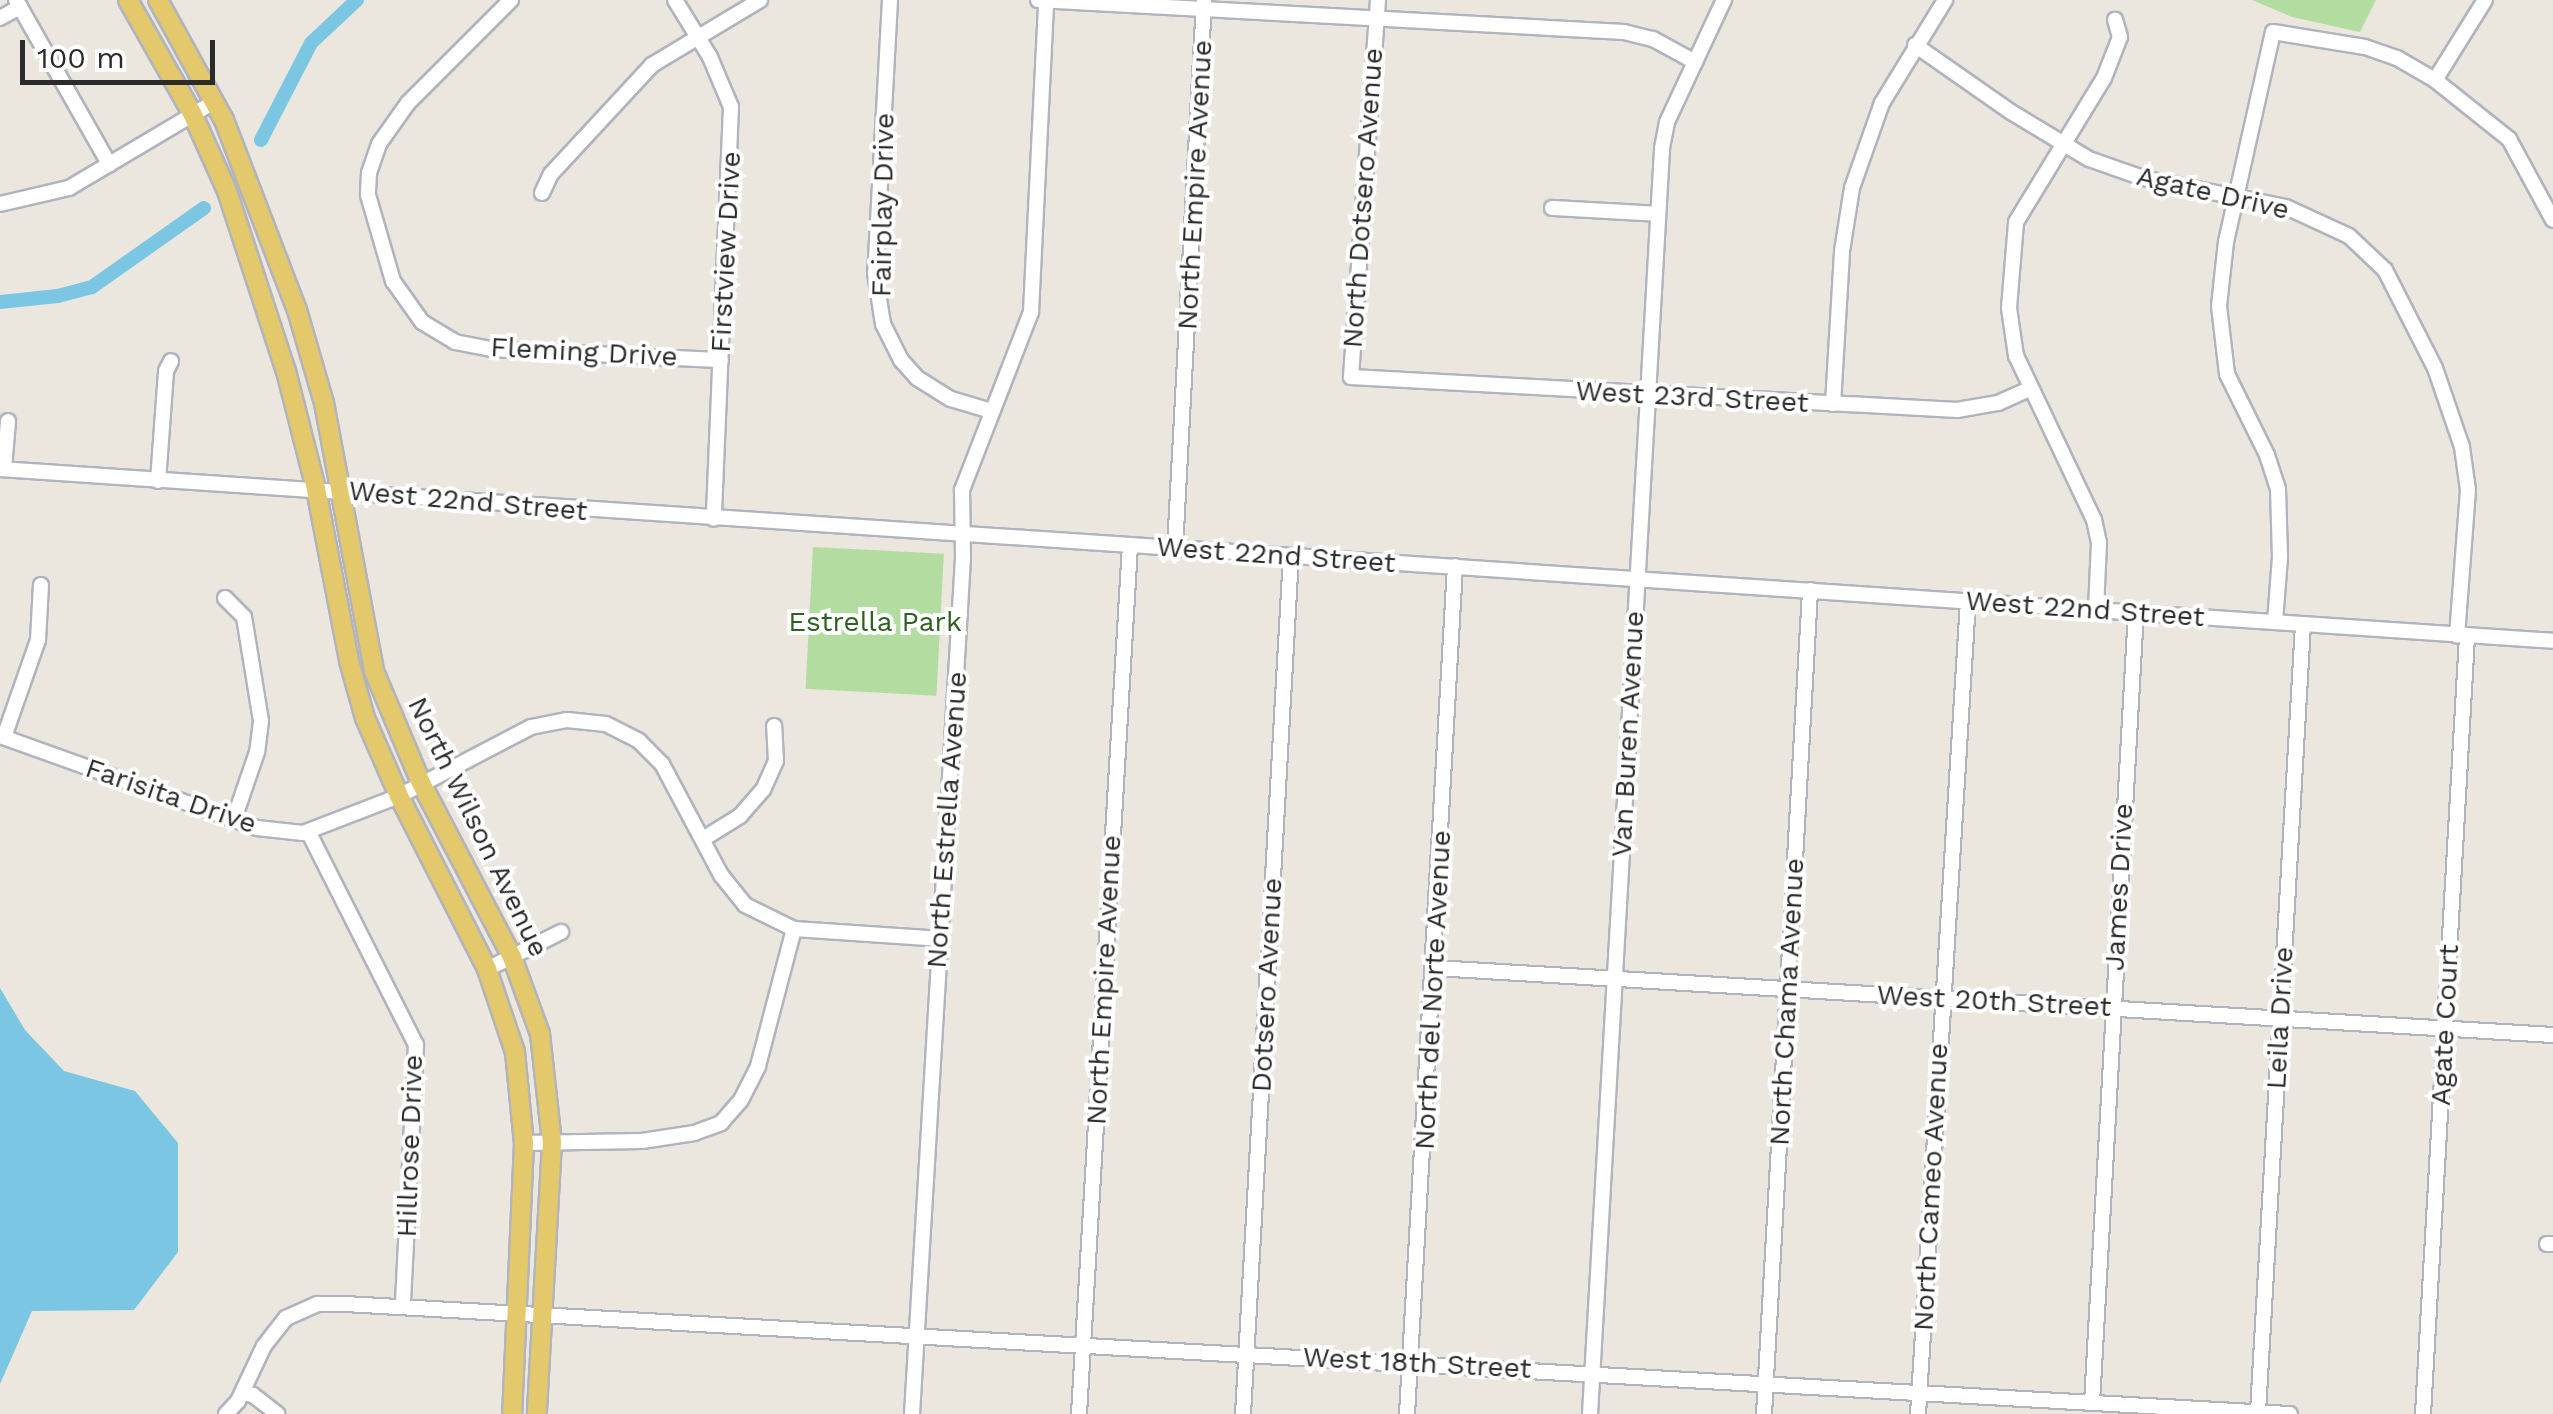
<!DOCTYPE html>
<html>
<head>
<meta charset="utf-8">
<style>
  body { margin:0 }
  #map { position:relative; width:2553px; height:1414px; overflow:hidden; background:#ebe6de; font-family:"Work Sans",sans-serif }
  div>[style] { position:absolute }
  .green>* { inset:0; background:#b3dca0; transform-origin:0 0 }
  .water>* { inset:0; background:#7bc6e3 }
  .canal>* { height:14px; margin:-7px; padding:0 7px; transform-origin:7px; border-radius:7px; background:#7bc6e3 }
  .roads { filter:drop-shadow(2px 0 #b1b4bd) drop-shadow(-2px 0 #b1b4bd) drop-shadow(0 2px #b1b4bd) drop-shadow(0 -2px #b1b4bd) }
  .minor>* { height:14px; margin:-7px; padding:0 7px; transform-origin:7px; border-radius:7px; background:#fff }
  .major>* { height:18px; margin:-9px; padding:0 9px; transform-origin:9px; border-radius:9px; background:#e3c96b }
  span { translate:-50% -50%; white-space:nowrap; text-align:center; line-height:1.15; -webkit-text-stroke:8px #fff; paint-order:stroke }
  .street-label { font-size:28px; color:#2b2b2b }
  .park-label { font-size:28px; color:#2d6121 }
  .scale { position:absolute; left:20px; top:40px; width:195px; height:45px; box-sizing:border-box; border:5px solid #2b2b2b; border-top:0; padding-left:12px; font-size:30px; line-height:35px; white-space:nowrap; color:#2b2b2b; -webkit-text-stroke:8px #fff; paint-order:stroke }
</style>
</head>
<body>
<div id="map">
  <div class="green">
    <i style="clip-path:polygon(2252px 0,2376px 0,2360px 32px,2292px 17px)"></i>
    <i style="left:813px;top:547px;width:131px;height:142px;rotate:3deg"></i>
  </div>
  <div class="water">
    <i style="clip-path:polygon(0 988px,25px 1030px,64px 1071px,135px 1091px,178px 1143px,178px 1252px,134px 1310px,32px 1311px,0 1384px)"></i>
  </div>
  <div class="canal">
    <i style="left:261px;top:140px;width:109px;rotate:-62.7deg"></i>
    <i style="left:311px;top:43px;width:63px;rotate:-43.1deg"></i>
    <i style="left:0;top:302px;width:58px;rotate:-5.9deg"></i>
    <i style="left:58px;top:296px;width:35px;rotate:-15deg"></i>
    <i style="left:92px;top:287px;width:137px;rotate:-35.2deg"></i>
  </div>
  <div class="roads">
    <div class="minor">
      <i style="left:16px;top:0;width:189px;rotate:60.4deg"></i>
      <i style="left:511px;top:0;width:146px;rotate:135deg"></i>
      <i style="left:408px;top:103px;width:50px;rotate:125.3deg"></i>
      <i style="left:379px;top:144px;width:31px;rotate:109deg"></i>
      <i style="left:369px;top:173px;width:22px;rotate:93deg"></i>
      <i style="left:368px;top:195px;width:90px;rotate:73.8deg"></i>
      <i style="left:393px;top:281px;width:50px;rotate:54.7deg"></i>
      <i style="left:422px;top:322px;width:39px;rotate:31deg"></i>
      <i style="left:455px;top:342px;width:38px;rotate:11deg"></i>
      <i style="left:492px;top:349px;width:229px;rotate:2.8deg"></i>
      <i style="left:675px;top:0;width:67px;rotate:58.4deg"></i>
      <i style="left:710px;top:57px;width:54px;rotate:67.2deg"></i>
      <i style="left:731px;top:107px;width:412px;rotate:92.4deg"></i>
      <i style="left:890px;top:0;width:273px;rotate:93.1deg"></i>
      <i style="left:875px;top:273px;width:52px;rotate:81.1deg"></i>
      <i style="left:883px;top:324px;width:40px;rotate:63.4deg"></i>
      <i style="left:901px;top:360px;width:24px;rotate:48deg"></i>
      <i style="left:917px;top:378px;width:40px;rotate:32deg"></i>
      <i style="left:951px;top:399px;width:42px;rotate:16.7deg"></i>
      <i style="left:1038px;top:0;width:587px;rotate:3.13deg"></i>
      <i style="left:1624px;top:32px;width:30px;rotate:14deg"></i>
      <i style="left:1653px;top:39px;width:48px;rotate:28.7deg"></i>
      <i style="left:1378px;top:0;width:378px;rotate:94.1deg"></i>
      <i style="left:1351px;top:377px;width:607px;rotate:3.12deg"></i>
      <i style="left:1957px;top:410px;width:42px;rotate:-9.7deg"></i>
      <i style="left:1998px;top:403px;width:34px;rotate:-24deg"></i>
      <i style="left:0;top:18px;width:23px;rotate:-29deg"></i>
      <i style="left:1915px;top:45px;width:117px;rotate:34.9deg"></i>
      <i style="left:2011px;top:112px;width:91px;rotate:31.1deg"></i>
      <i style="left:2089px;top:159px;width:57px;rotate:19.4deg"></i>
      <i style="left:2143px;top:178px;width:146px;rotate:11.5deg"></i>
      <i style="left:2286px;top:207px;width:69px;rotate:24.7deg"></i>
      <i style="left:2349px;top:236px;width:50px;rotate:43.4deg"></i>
      <i style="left:2385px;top:270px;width:110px;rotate:63deg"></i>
      <i style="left:2435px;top:368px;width:83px;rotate:71.1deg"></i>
      <i style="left:2462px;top:447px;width:43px;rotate:82.1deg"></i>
      <i style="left:2468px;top:490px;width:146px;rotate:94.3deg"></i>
      <i style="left:2435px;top:80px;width:94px;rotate:-58deg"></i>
      <i style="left:542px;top:193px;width:21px;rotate:-65deg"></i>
      <i style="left:551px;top:174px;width:149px;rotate:-47.2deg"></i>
      <i style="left:652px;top:65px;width:126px;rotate:-31deg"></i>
      <i style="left:0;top:204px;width:71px;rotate:-13.1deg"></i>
      <i style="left:69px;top:188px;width:169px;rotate:-30.7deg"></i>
      <i style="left:1552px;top:208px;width:106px;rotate:3.2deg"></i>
      <i style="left:1833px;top:404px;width:153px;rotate:-86.6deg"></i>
      <i style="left:1842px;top:251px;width:64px;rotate:-81deg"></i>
      <i style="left:1852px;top:188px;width:90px;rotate:-70.6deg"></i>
      <i style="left:1882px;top:103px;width:121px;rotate:-58.5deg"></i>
      <i style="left:0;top:469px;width:2559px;rotate:3.85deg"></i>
      <i style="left:4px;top:469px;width:48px;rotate:-85.2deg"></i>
      <i style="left:158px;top:481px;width:110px;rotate:-85.8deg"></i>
      <i style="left:166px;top:371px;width:11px;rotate:-63deg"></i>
      <i style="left:1175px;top:549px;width:549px;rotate:-86.97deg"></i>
      <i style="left:225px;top:598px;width:27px;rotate:45deg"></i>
      <i style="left:244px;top:617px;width:105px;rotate:80.7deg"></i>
      <i style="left:261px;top:721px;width:31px;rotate:97deg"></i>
      <i style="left:257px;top:752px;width:71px;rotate:108.9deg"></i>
      <i style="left:2096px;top:609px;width:66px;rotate:-87.4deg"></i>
      <i style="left:2099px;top:543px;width:24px;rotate:-102deg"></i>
      <i style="left:2094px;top:520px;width:182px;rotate:-115.4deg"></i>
      <i style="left:2016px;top:356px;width:49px;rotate:-98.3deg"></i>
      <i style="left:2009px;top:308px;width:86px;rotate:-85.3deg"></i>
      <i style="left:2016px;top:222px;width:169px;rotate:-58.6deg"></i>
      <i style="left:2104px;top:78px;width:44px;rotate:-68.7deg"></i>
      <i style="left:2120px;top:37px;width:18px;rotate:-106deg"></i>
      <i style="left:2275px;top:622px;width:65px;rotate:-85.6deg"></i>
      <i style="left:2280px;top:557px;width:68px;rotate:-91.7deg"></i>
      <i style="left:2278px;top:489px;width:36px;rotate:-108deg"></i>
      <i style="left:2267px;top:455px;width:90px;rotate:-116.3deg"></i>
      <i style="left:2227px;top:374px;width:68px;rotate:-96.7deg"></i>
      <i style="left:2219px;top:306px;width:64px;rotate:-83.8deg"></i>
      <i style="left:2226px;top:242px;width:215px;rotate:-77.4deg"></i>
      <i style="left:2273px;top:32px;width:93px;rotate:9.3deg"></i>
      <i style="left:2365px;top:47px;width:34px;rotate:19deg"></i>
      <i style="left:2397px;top:58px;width:44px;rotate:30.1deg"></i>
      <i style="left:2435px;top:80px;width:95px;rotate:38.6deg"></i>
      <i style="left:2509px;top:139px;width:92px;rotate:61.5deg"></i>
      <i style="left:0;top:736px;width:273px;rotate:19.7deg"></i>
      <i style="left:257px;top:828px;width:46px;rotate:6.2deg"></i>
      <i style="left:303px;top:833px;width:103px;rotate:-21.1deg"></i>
      <i style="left:399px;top:796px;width:149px;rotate:-27.6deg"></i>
      <i style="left:531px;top:727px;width:37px;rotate:-11deg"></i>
      <i style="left:567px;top:720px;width:39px;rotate:6deg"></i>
      <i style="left:606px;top:724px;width:37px;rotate:27deg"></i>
      <i style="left:639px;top:741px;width:33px;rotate:45deg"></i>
      <i style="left:662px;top:764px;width:126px;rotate:62deg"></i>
      <i style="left:721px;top:875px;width:38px;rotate:51deg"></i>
      <i style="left:745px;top:905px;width:55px;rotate:26.1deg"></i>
      <i style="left:794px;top:929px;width:145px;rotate:3.9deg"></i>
      <i style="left:4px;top:737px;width:103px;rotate:-70.7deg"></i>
      <i style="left:38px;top:640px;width:55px;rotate:-86.9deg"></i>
      <i style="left:309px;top:833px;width:237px;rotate:63.2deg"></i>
      <i style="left:416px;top:1045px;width:260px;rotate:92.9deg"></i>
      <i style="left:703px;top:839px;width:44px;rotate:-31.9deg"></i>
      <i style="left:740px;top:816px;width:35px;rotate:-49deg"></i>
      <i style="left:763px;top:790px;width:32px;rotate:-66deg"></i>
      <i style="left:776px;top:761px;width:35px;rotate:-93deg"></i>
      <i style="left:1435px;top:968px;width:1120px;rotate:3.43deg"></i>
      <i style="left:487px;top:969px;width:83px;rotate:-26.6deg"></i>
      <i style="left:524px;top:1143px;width:118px;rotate:-1deg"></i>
      <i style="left:642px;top:1141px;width:53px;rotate:-8.7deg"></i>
      <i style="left:694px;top:1133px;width:29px;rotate:-20deg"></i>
      <i style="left:721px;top:1123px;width:30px;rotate:-49deg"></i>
      <i style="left:741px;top:1100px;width:38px;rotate:-63deg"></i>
      <i style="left:758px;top:1066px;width:142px;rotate:-75.3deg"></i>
      <i style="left:2547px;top:1244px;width:6px"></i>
      <i style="left:242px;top:1393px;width:11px;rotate:10deg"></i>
      <i style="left:253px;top:1395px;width:31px;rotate:38deg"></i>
      <i style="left:2092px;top:1403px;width:792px;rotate:-86.82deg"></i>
      <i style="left:2258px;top:1412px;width:789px;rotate:-86.73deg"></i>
      <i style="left:226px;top:1414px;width:18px;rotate:-47deg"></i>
      <i style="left:238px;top:1401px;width:61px;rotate:-64.7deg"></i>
      <i style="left:264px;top:1346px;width:36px;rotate:-52deg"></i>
      <i style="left:286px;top:1318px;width:35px;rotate:-24deg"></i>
      <i style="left:318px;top:1304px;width:27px"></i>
      <i style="left:345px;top:1304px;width:1948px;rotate:3.24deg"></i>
      <i style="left:912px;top:1414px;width:858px;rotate:-86.59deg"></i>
      <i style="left:963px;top:558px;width:68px;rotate:-90.8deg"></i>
      <i style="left:962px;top:490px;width:191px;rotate:-68.8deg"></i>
      <i style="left:1031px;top:312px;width:312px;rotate:-87.2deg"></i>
      <i style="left:1079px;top:1414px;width:869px;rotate:-86.64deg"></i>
      <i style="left:1243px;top:1414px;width:859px;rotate:-86.8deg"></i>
      <i style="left:1407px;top:1414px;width:849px;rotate:-86.76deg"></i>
      <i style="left:1590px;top:1414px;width:1268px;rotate:-86.74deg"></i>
      <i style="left:1662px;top:148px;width:26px;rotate:-79deg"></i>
      <i style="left:1667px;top:122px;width:135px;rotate:-65deg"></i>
      <i style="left:1764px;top:1414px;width:825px;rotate:-86.8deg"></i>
      <i style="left:1918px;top:1414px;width:814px;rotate:-86.48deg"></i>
      <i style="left:2423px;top:1414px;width:779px;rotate:-86.76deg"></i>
    </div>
    <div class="major">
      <i style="left:128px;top:0;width:130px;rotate:60.5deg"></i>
      <i style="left:192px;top:113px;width:85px;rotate:65.8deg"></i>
      <i style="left:227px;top:191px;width:189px;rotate:71.9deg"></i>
      <i style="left:286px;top:371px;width:122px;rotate:75.7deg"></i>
      <i style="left:316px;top:489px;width:175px;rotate:79.1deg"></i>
      <i style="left:349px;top:661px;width:59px;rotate:74.3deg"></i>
      <i style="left:365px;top:718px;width:85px;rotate:66.4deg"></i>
      <i style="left:399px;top:796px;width:194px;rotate:63deg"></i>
      <i style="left:487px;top:969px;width:88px;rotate:71.4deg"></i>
      <i style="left:515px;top:1052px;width:91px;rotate:84.4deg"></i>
      <i style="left:524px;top:1143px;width:271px;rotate:92.5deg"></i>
      <i style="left:158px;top:0;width:137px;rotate:61.2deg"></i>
      <i style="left:224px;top:120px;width:204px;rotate:69deg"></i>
      <i style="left:297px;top:310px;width:97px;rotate:73.8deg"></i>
      <i style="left:324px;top:403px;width:273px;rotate:79.4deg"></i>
      <i style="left:374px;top:671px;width:121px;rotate:67.2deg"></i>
      <i style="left:421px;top:783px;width:196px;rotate:62.4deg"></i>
      <i style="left:512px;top:957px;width:82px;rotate:70deg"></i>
      <i style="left:540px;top:1034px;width:109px;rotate:83.7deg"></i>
      <i style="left:552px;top:1142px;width:272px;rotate:93.2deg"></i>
    </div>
  </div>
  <div class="street-label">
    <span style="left:1195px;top:185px;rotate:-87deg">North Empire Avenue</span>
    <span style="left:2213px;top:193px;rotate:13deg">Agate Drive</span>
    <span style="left:1363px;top:198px;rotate:-86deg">North Dotsero Avenue</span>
    <span style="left:883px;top:205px;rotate:-89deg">Fairplay Drive</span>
    <span style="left:726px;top:252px;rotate:-87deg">Firstview Drive</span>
    <span style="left:584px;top:352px;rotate:3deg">Fleming Drive</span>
    <span style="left:1692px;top:397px;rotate:3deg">West 23rd Street</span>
    <span style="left:468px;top:501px;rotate:5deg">West 22nd Street</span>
    <span style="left:1276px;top:555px;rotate:4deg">West 22nd Street</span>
    <span style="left:2085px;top:609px;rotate:4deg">West 22nd Street</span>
    <span style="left:1628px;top:734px;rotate:-87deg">Van Buren Avenue</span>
    <span style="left:171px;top:796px;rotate:19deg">Farisita Drive</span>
    <span style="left:947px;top:820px;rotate:-86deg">North Estrella Avenue</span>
    <span style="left:478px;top:827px;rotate:64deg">North Wilson Avenue</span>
    <span style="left:2119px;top:887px;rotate:-87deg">James Drive</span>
    <span style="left:1104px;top:980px;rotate:-87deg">North Empire Avenue</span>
    <span style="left:1267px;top:985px;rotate:-87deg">Dotsero Avenue</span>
    <span style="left:1433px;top:990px;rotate:-87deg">North del Norte Avenue</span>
    <span style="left:1994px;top:1001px;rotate:3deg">West 20th Street</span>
    <span style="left:1787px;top:1002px;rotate:-87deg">North Chama Avenue</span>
    <span style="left:2280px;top:1018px;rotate:-87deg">Leila Drive</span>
    <span style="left:2445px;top:1025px;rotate:-87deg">Agate Court</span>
    <span style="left:410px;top:1146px;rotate:-88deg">Hillrose Drive</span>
    <span style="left:1931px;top:1187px;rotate:-87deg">North Cameo Avenue</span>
    <span style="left:1417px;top:1363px;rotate:3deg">West 18th Street</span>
  </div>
  <div class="park-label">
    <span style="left:875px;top:622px">Estrella Park</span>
  </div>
  <div class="scale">100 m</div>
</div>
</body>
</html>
